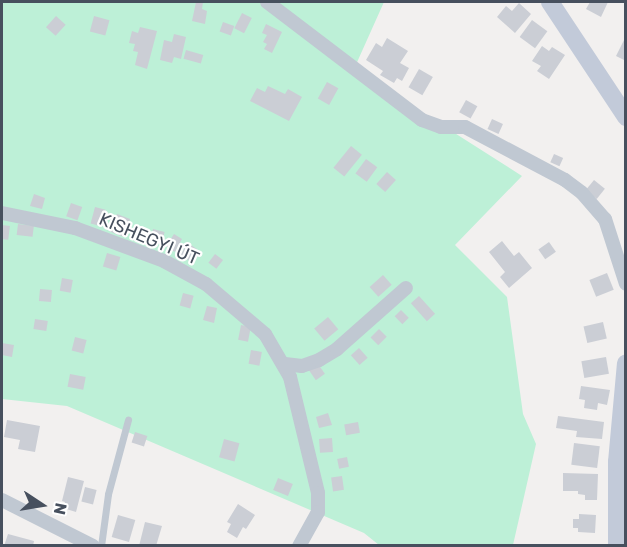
<!DOCTYPE html>
<html>
<head>
<meta charset="utf-8">
<style>
  body { margin:0 }
  #map { position:relative; width:627px; height:547px; overflow:hidden; background:#f2f0ef; font-family:Rubik,sans-serif }
  div>[style] { position:absolute }
  .green>* { inset:0; background:#bdf0d7 }
  .building>* { inset:0; background:#cbced5; transform-origin:0 0 }
  .lane>* { height:7px; margin:-3.5px; padding:0 3.5px; transform-origin:3.5px; border-radius:3.5px; background:#c0c8d2 }
  .street>* { height:14px; margin:-7px; padding:0 7px; transform-origin:7px; border-radius:7px; background:#c0c8d2 }
  .secondary>* { height:18px; margin:-9px; padding:0 9px; transform-origin:9px; border-radius:9px; background:#c2cad9 }
  span { translate:-50% -50%; white-space:nowrap; text-align:center; line-height:1.15; -webkit-text-stroke:4.5px #fff; paint-order:stroke }
  .street-label { font-size:18px; color:#47505e }
  .frame { position:absolute; inset:0; border:3px solid #47505e; pointer-events:none }
  .north { position:absolute; left:12px; top:475px; width:60px; height:60px; -webkit-text-stroke:4px #fff; paint-order:stroke; rotate:102deg; font-size:16px; font-weight:700; line-height:24px; text-align:center; color:#47505e }
  .north::after { content:''; display:block; margin:auto; width:21px; height:27px; background:#47505e; clip-path:polygon(50% 0,100% 100%,50% 72%,0 100%) }
</style>
</head>
<body>
<div id="map">
  <div class="green">
    <i style="clip-path:polygon(2px 2px,384px 2px,354px 69px,522px 176px,455px 245px,507px 297px,523px 414px,536px 444px,513px 545px,379px 545px,364px 533px,67px 406px,2px 399px)"></i>
  </div>
  <div class="building">
    <i style="clip-path:polygon(196px 2px,203px 2px,202px 9px,207px 11px,205px 24px,192px 21px)"></i>
    <i style="clip-path:polygon(590px 2px,608px 2px,601px 17px,586px 9px)"></i>
    <i style="clip-path:polygon(519px 3px,531px 14px,515px 33px,497px 17px,506px 6px,512px 11px)"></i>
    <i style="left:242px;top:13px;width:11px;height:17px;rotate:27deg"></i>
    <i style="left:56px;top:16px;width:13px;height:15px;rotate:42deg"></i>
    <i style="left:94px;top:16px;width:16px;height:16px;rotate:15deg"></i>
    <i style="left:532px;top:20px;width:19px;height:21px;rotate:36deg"></i>
    <i style="left:223px;top:22px;width:12px;height:10px;rotate:20deg"></i>
    <i style="clip-path:polygon(266px 24px,282px 32px,272px 53px,264px 49px,267px 44px,263px 42px,267px 35px,262px 33px)"></i>
    <i style="clip-path:polygon(140px 27px,157px 31px,147px 69px,135px 65px,138px 52px,133px 51px,135px 44px,129px 43px,132px 31px,138px 33px)"></i>
    <i style="clip-path:polygon(174px 34px,186px 37px,181px 59px,174px 57px,172px 63px,160px 60px,164px 40px,172px 42px)"></i>
    <i style="clip-path:polygon(387px 38px,408px 51px,400px 63px,409px 68px,402px 81px,397px 78px,394px 83px,380px 75px,383px 71px,366px 60px,376px 43px,382px 47px)"></i>
    <i style="clip-path:polygon(624px 40px,626px 41px,626px 61px,616px 56px)"></i>
    <i style="clip-path:polygon(542px 46px,549px 51px,552px 47px,565px 55px,549px 79px,537px 71px,541px 66px,532px 61px)"></i>
    <i style="left:186px;top:50px;width:18px;height:9px;rotate:16deg"></i>
    <i style="left:419px;top:69px;width:16px;height:21px;rotate:30deg"></i>
    <i style="left:327px;top:82px;width:13px;height:19px;rotate:29deg"></i>
    <i style="clip-path:polygon(268px 86px,285px 94px,288px 89px,302px 97px,289px 121px,250px 101px,257px 88px,265px 92px)"></i>
    <i style="left:466px;top:100px;width:13px;height:14px;rotate:29deg"></i>
    <i style="left:492px;top:119px;width:12px;height:11px;rotate:24deg"></i>
    <i style="left:351px;top:146px;width:14px;height:28px;rotate:39deg"></i>
    <i style="left:554px;top:154px;width:10px;height:9px;rotate:24deg"></i>
    <i style="left:366px;top:159px;width:14px;height:18px;rotate:36deg"></i>
    <i style="left:387px;top:172px;width:12px;height:16px;rotate:42deg"></i>
    <i style="left:594px;top:180px;width:14px;height:13px;rotate:39deg"></i>
    <i style="clip-path:polygon(34px 194px,45px 198px,42px 209px,30px 206px)"></i>
    <i style="left:71px;top:203px;width:12px;height:14px;rotate:20deg"></i>
    <i style="left:95px;top:207px;width:11px;height:17px;rotate:15deg"></i>
    <i style="left:117px;top:214px;width:14px;height:19px;rotate:21deg"></i>
    <i style="left:18px;top:224px;width:16px;height:11px;rotate:7deg"></i>
    <i style="left:2px;top:225px;width:8px;height:14px;rotate:7deg"></i>
    <i style="left:153px;top:229px;width:12px;height:13px;rotate:14deg"></i>
    <i style="clip-path:polygon(174px 234px,182px 239px,175px 252px,166px 246px)"></i>
    <i style="clip-path:polygon(502px 241px,514px 256px,519px 252px,532px 268px,509px 288px,500px 277px,505px 272px,489px 252px)"></i>
    <i style="left:549px;top:242px;width:12px;height:13px;rotate:55deg"></i>
    <i style="left:188px;top:243px;width:11px;height:14px;rotate:34deg"></i>
    <i style="left:107px;top:253px;width:14px;height:14px;rotate:17deg"></i>
    <i style="left:215px;top:254px;width:10px;height:11px;rotate:37deg"></i>
    <i style="left:607px;top:273px;width:18px;height:19px;rotate:68deg"></i>
    <i style="left:383px;top:275px;width:13px;height:18px;rotate:48deg"></i>
    <i style="left:62px;top:278px;width:11px;height:13px;rotate:10deg"></i>
    <i style="left:40px;top:289px;width:12px;height:12px;rotate:5deg"></i>
    <i style="left:183px;top:293px;width:11px;height:13px;rotate:15deg"></i>
    <i style="left:419px;top:296px;width:24px;height:11px;rotate:48deg"></i>
    <i style="clip-path:polygon(207px 306px,217px 308px,214px 323px,203px 320px)"></i>
    <i style="left:401px;top:310px;width:11px;height:9px;rotate:45deg"></i>
    <i style="left:328px;top:317px;width:16px;height:18px;rotate:50deg"></i>
    <i style="left:35px;top:319px;width:13px;height:10px;rotate:9deg"></i>
    <i style="left:603px;top:322px;width:17px;height:20px;rotate:77deg"></i>
    <i style="left:241px;top:325px;width:10px;height:15px;rotate:11deg"></i>
    <i style="left:379px;top:329px;width:11px;height:12px;rotate:45deg"></i>
    <i style="left:75px;top:337px;width:12px;height:14px;rotate:14deg"></i>
    <i style="clip-path:polygon(2px 343px,14px 345px,12px 357px,2px 355px)"></i>
    <i style="left:359px;top:348px;width:13px;height:11px;rotate:48deg"></i>
    <i style="left:251px;top:350px;width:11px;height:14px;rotate:10deg"></i>
    <i style="left:606px;top:357px;width:17px;height:25px;rotate:80deg"></i>
    <i style="left:318px;top:364px;width:12px;height:11px;rotate:55deg"></i>
    <i style="left:70px;top:374px;width:16px;height:13px;rotate:11deg"></i>
    <i style="clip-path:polygon(581px 386px,610px 390px,607px 405px,598px 403px,597px 410px,584px 408px,585px 400px,579px 399px)"></i>
    <i style="clip-path:polygon(328px 413px,332px 425px,319px 428px,316px 417px)"></i>
    <i style="clip-path:polygon(558px 416px,604px 422px,602px 439px,576px 437px,577px 431px,556px 428px)"></i>
    <i style="clip-path:polygon(7px 420px,40px 426px,35px 452px,18px 449px,20px 440px,4px 437px)"></i>
    <i style="left:358px;top:422px;width:11px;height:14px;rotate:80deg"></i>
    <i style="left:135px;top:432px;width:13px;height:11px;rotate:18deg"></i>
    <i style="left:332px;top:438px;width:14px;height:13px;rotate:86deg"></i>
    <i style="left:224px;top:439px;width:16px;height:19px;rotate:15deg"></i>
    <i style="left:574px;top:443px;width:26px;height:22px;rotate:7deg"></i>
    <i style="left:347px;top:457px;width:10px;height:10px;rotate:79deg"></i>
    <i style="clip-path:polygon(563px 473px,598px 474px,597px 500px,585px 500px,585px 495px,578px 494px,578px 491px,563px 491px)"></i>
    <i style="left:342px;top:476px;width:14px;height:11px;rotate:82deg"></i>
    <i style="clip-path:polygon(68px 477px,84px 481px,76px 512px,63px 508px,65px 502px,62px 501px)"></i>
    <i style="left:278px;top:478px;width:16px;height:13px;rotate:22deg"></i>
    <i style="left:85px;top:487px;width:12px;height:15px;rotate:14deg"></i>
    <i style="clip-path:polygon(238px 504px,255px 515px,246px 529px,243px 527px,237px 538px,227px 532px,231px 524px,227px 522px)"></i>
    <i style="clip-path:polygon(579px 514px,596px 515px,595px 533px,578px 532px,578px 528px,573px 528px,573px 519px,579px 519px)"></i>
    <i style="left:118px;top:515px;width:18px;height:23px;rotate:16deg"></i>
    <i style="clip-path:polygon(145px 522px,162px 526px,156px 546px,139px 546px)"></i>
    <i style="clip-path:polygon(8px 534px,34px 541px,33px 546px,4px 546px)"></i>
  </div>
  <div class="lane">
    <i style="left:101px;top:546px;width:52px;rotate:-82.3deg"></i>
    <i style="left:108px;top:494px;width:77px;rotate:-74.9deg"></i>
  </div>
  <div class="street">
    <i style="left:267px;top:2px;width:195px;rotate:37.3deg"></i>
    <i style="left:422px;top:120px;width:20px;rotate:20deg"></i>
    <i style="left:441px;top:127px;width:24px"></i>
    <i style="left:465px;top:127px;width:113px;rotate:27.9deg"></i>
    <i style="left:565px;top:180px;width:21px;rotate:37deg"></i>
    <i style="left:582px;top:193px;width:35px;rotate:49deg"></i>
    <i style="left:605px;top:219px;width:68px;rotate:72.1deg"></i>
    <i style="left:2px;top:213px;width:75px;rotate:11.6deg"></i>
    <i style="left:75px;top:228px;width:95px;rotate:20.3deg"></i>
    <i style="left:164px;top:261px;width:48px;rotate:28.7deg"></i>
    <i style="left:206px;top:284px;width:77px;rotate:40.3deg"></i>
    <i style="left:265px;top:334px;width:50px;rotate:59.8deg"></i>
    <i style="left:290px;top:377px;width:119px;rotate:76.4deg"></i>
    <i style="left:318px;top:493px;width:19px;rotate:90deg"></i>
    <i style="left:318px;top:512px;width:39px;rotate:119deg"></i>
    <i style="left:285px;top:364px;width:17px;rotate:7deg"></i>
    <i style="left:302px;top:366px;width:18px;rotate:-19deg"></i>
    <i style="left:319px;top:360px;width:21px;rotate:-31deg"></i>
    <i style="left:337px;top:349px;width:92px;rotate:-41.5deg"></i>
    <i style="left:2px;top:500px;width:102px;rotate:26.8deg"></i>
  </div>
  <div class="secondary">
    <i style="left:550px;top:2px;width:138px;rotate:56.5deg"></i>
    <i style="left:617px;top:546px;width:84px;rotate:-90deg"></i>
    <i style="left:617px;top:462px;width:99px;rotate:-84.8deg"></i>
  </div>
  <div class="street-label">
    <span style="left:149px;top:239px;rotate:23deg">KISHEGYI ÚT</span>
  </div>
  <div class="frame"></div>
  <div class="north">N</div>
</div>
</body>
</html>
